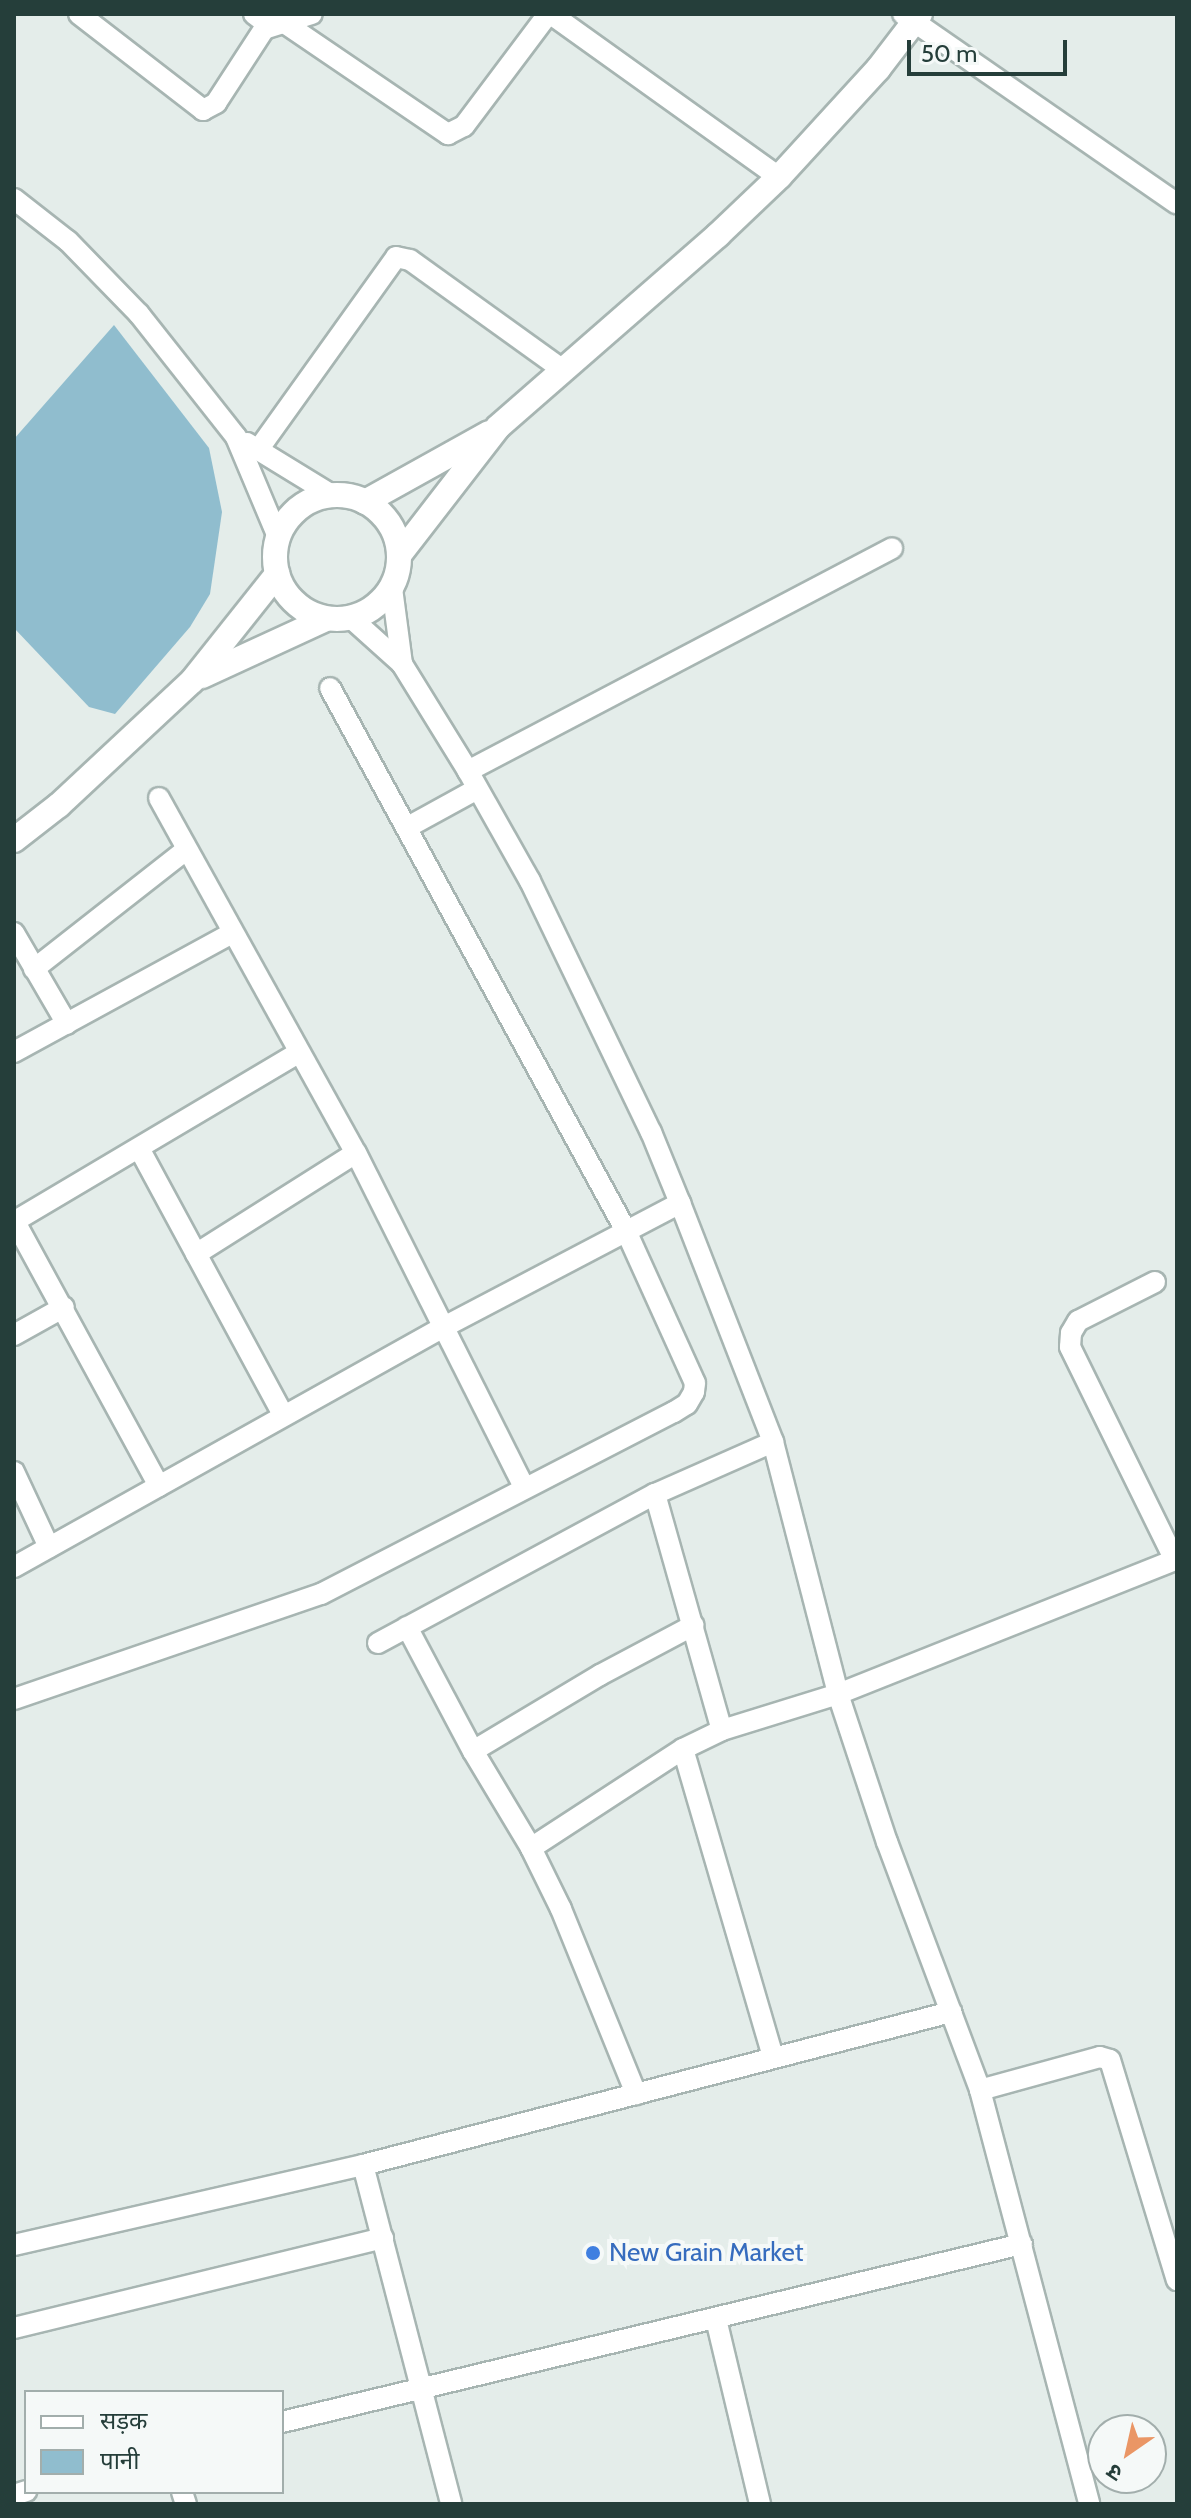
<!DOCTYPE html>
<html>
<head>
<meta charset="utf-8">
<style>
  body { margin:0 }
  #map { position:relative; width:1191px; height:2518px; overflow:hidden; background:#e4edea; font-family:Cabin,"Noto Sans Devanagari",sans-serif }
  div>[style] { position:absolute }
  .water>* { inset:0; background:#90bdce }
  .roads { filter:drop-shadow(2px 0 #a7b5b2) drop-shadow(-2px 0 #a7b5b2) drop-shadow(0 2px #a7b5b2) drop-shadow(0 -2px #a7b5b2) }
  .minor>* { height:20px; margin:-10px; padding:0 10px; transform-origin:10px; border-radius:10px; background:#fff }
  .secondary>* { height:24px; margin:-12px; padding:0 12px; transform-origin:12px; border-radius:12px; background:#fff }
  .secondary>.ring { margin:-12px; padding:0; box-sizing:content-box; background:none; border:24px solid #fff; border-radius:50% }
  .dots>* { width:22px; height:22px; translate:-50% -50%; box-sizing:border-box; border:4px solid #f5f9f8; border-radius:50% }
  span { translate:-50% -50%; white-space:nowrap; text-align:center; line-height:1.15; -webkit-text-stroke:8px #f5f9f8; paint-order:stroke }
  .shop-label { font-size:26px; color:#366cbe }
  .left { translate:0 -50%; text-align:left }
  .frame { position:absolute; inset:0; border:16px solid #253e3a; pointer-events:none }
  .legend { position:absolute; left:24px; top:2390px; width:260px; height:104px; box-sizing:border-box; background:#f5f9f8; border:2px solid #a2aeac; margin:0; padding:10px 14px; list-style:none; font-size:24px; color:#253e3a }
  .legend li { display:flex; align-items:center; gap:16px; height:40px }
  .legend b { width:40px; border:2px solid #a2aeac }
  .north { position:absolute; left:1087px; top:2414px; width:80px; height:80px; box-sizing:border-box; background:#f5f9f8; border:2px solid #a2aeac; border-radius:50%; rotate:214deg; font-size:22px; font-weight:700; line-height:32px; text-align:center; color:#253e3a }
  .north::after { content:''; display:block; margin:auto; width:28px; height:36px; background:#ea9665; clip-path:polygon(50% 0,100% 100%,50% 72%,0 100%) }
  .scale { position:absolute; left:907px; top:40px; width:160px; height:36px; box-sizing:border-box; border:4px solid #253e3a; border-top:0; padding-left:10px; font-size:24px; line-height:28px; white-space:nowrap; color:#253e3a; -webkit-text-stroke:6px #f5f9f8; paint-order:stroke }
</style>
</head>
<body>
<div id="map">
  <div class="water">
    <i style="clip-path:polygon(114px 325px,209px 448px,222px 512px,210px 594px,190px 627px,115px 714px,89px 707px,14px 628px,14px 439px)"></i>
  </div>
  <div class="roads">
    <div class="minor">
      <i style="left:79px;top:14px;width:157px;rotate:37.7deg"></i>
      <i style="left:203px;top:110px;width:15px;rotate:-28deg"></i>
      <i style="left:216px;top:103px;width:88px;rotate:-57deg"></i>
      <i style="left:264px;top:29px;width:50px;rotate:-17.4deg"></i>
      <i style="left:254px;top:14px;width:20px;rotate:37deg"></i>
      <i style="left:551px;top:14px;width:280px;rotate:35.6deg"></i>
      <i style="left:903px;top:14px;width:333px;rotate:34.7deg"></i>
      <i style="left:286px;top:24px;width:196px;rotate:34.2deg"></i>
      <i style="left:448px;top:134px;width:18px;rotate:-27deg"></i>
      <i style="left:464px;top:126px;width:140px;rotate:-53.1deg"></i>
      <i style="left:14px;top:199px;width:68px;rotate:37.9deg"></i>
      <i style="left:68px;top:241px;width:102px;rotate:45.8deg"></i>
      <i style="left:139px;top:314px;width:157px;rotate:51.7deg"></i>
      <i style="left:236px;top:437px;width:108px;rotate:67.2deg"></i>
      <i style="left:247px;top:443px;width:100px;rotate:31.5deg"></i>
      <i style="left:258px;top:450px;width:237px;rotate:-54.4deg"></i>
      <i style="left:396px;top:257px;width:14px;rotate:12deg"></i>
      <i style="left:410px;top:260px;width:188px;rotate:35.7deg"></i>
      <i style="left:392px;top:588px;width:77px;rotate:82.5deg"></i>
      <i style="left:351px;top:618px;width:69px;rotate:42deg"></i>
      <i style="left:402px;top:664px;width:126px;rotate:58.3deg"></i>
      <i style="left:468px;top:771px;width:126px;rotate:60.6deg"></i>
      <i style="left:530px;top:881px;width:279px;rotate:64.3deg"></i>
      <i style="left:651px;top:1132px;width:77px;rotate:67.8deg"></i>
      <i style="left:680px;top:1203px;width:256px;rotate:68.7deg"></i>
      <i style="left:773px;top:1442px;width:260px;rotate:75.5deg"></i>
      <i style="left:838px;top:1694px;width:156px;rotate:71.7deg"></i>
      <i style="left:887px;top:1842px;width:265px;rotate:69.4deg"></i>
      <i style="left:980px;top:2090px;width:428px;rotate:75.2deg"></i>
      <i style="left:468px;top:771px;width:479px;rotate:-27.7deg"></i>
      <i style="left:159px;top:798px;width:406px;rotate:61deg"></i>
      <i style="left:356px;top:1153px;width:374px;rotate:63.3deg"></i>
      <i style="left:408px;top:827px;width:79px;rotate:-28.8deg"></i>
      <i style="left:14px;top:933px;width:105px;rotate:59.8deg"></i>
      <i style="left:34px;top:969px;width:194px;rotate:-38.1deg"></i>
      <i style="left:14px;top:1052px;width:248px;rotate:-28.6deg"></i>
      <i style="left:140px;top:1150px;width:302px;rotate:61.6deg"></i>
      <i style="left:14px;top:1220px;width:303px;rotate:61.4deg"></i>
      <i style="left:15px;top:1221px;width:329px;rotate:-30.7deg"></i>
      <i style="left:196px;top:1254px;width:189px;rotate:-32.3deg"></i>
      <i style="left:1155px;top:1282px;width:86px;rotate:153.1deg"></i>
      <i style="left:1078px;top:1321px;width:14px;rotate:120deg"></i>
      <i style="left:1071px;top:1333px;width:14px;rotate:94deg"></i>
      <i style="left:1070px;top:1347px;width:237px;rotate:63.8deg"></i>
      <i style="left:14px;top:1335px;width:57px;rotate:-29.2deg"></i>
      <i style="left:14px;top:1472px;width:83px;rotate:65deg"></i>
      <i style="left:655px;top:1494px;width:245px;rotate:74.2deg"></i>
      <i style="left:14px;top:1567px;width:490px;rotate:-29.2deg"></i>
      <i style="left:442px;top:1328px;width:269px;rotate:-27.7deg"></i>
      <i style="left:407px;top:1627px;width:140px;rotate:62deg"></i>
      <i style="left:473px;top:1751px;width:113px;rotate:59.1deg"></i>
      <i style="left:531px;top:1848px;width:68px;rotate:63.8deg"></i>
      <i style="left:561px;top:1909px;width:200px;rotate:67.9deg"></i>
      <i style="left:378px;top:1643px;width:315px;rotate:-28.3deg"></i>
      <i style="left:655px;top:1494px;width:129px;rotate:-23.8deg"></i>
      <i style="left:14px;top:1699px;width:324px;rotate:-18.9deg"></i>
      <i style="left:321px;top:1594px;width:397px;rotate:-27.3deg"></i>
      <i style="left:674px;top:1412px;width:15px;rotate:-32deg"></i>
      <i style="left:687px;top:1404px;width:14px;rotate:-60deg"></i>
      <i style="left:694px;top:1392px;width:9px;rotate:-84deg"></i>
      <i style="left:695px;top:1383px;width:169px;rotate:-114.4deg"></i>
      <i style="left:625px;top:1229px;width:616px;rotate:-118.6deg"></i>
      <i style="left:683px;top:1749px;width:320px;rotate:73.7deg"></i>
      <i style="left:473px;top:1751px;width:148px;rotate:-30.9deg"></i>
      <i style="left:600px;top:1675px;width:106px;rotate:-28deg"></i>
      <i style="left:531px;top:1848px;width:181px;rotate:-33.1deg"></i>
      <i style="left:683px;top:1749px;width:43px;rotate:-26deg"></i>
      <i style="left:722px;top:1730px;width:121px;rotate:-17.2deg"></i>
      <i style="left:838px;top:1694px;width:365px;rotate:-21.7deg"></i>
      <i style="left:980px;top:2090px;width:124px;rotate:-15.4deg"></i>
      <i style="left:1100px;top:2057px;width:10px;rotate:17deg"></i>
      <i style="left:1110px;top:2060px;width:230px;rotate:73.1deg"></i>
      <i style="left:363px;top:2165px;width:350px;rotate:75.4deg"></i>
      <i style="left:14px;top:2245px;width:358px;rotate:-12.9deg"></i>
      <i style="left:363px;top:2165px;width:608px;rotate:-14.59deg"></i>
      <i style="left:716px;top:2319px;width:190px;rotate:76.6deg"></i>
      <i style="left:14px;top:2328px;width:380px;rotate:-13.7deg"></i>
      <i style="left:282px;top:2422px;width:761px;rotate:-13.53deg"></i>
      <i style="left:182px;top:2492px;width:13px;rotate:72deg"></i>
      <i style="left:14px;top:2495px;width:13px;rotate:-18deg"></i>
    </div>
    <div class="secondary">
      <i class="ring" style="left:275px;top:495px;width:100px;height:100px"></i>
      <i style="left:365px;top:502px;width:142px;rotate:-29.1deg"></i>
      <i style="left:400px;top:554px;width:160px;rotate:-52.3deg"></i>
      <i style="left:498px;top:427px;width:292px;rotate:-41.1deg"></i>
      <i style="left:718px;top:235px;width:84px;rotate:-43.6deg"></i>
      <i style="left:779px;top:177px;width:147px;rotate:-47.5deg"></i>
      <i style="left:878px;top:69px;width:69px;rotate:-52.6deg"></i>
      <i style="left:202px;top:676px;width:136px;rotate:-24.7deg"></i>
      <i style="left:14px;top:840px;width:57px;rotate:-37.9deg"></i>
      <i style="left:59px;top:805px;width:182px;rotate:-43deg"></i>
      <i style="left:192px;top:681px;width:137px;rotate:-51.5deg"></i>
    </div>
  </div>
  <div class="dots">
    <i style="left:593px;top:2253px;background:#3f7fe0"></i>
  </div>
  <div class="shop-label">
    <span class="left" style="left:609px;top:2253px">New Grain Market</span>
  </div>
  <div class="frame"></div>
  <ul class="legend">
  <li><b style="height:10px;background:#fff"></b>सड़क</li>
  <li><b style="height:22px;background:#90bdce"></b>पानी</li>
  </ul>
  <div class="north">उ</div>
  <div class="scale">50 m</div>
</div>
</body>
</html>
